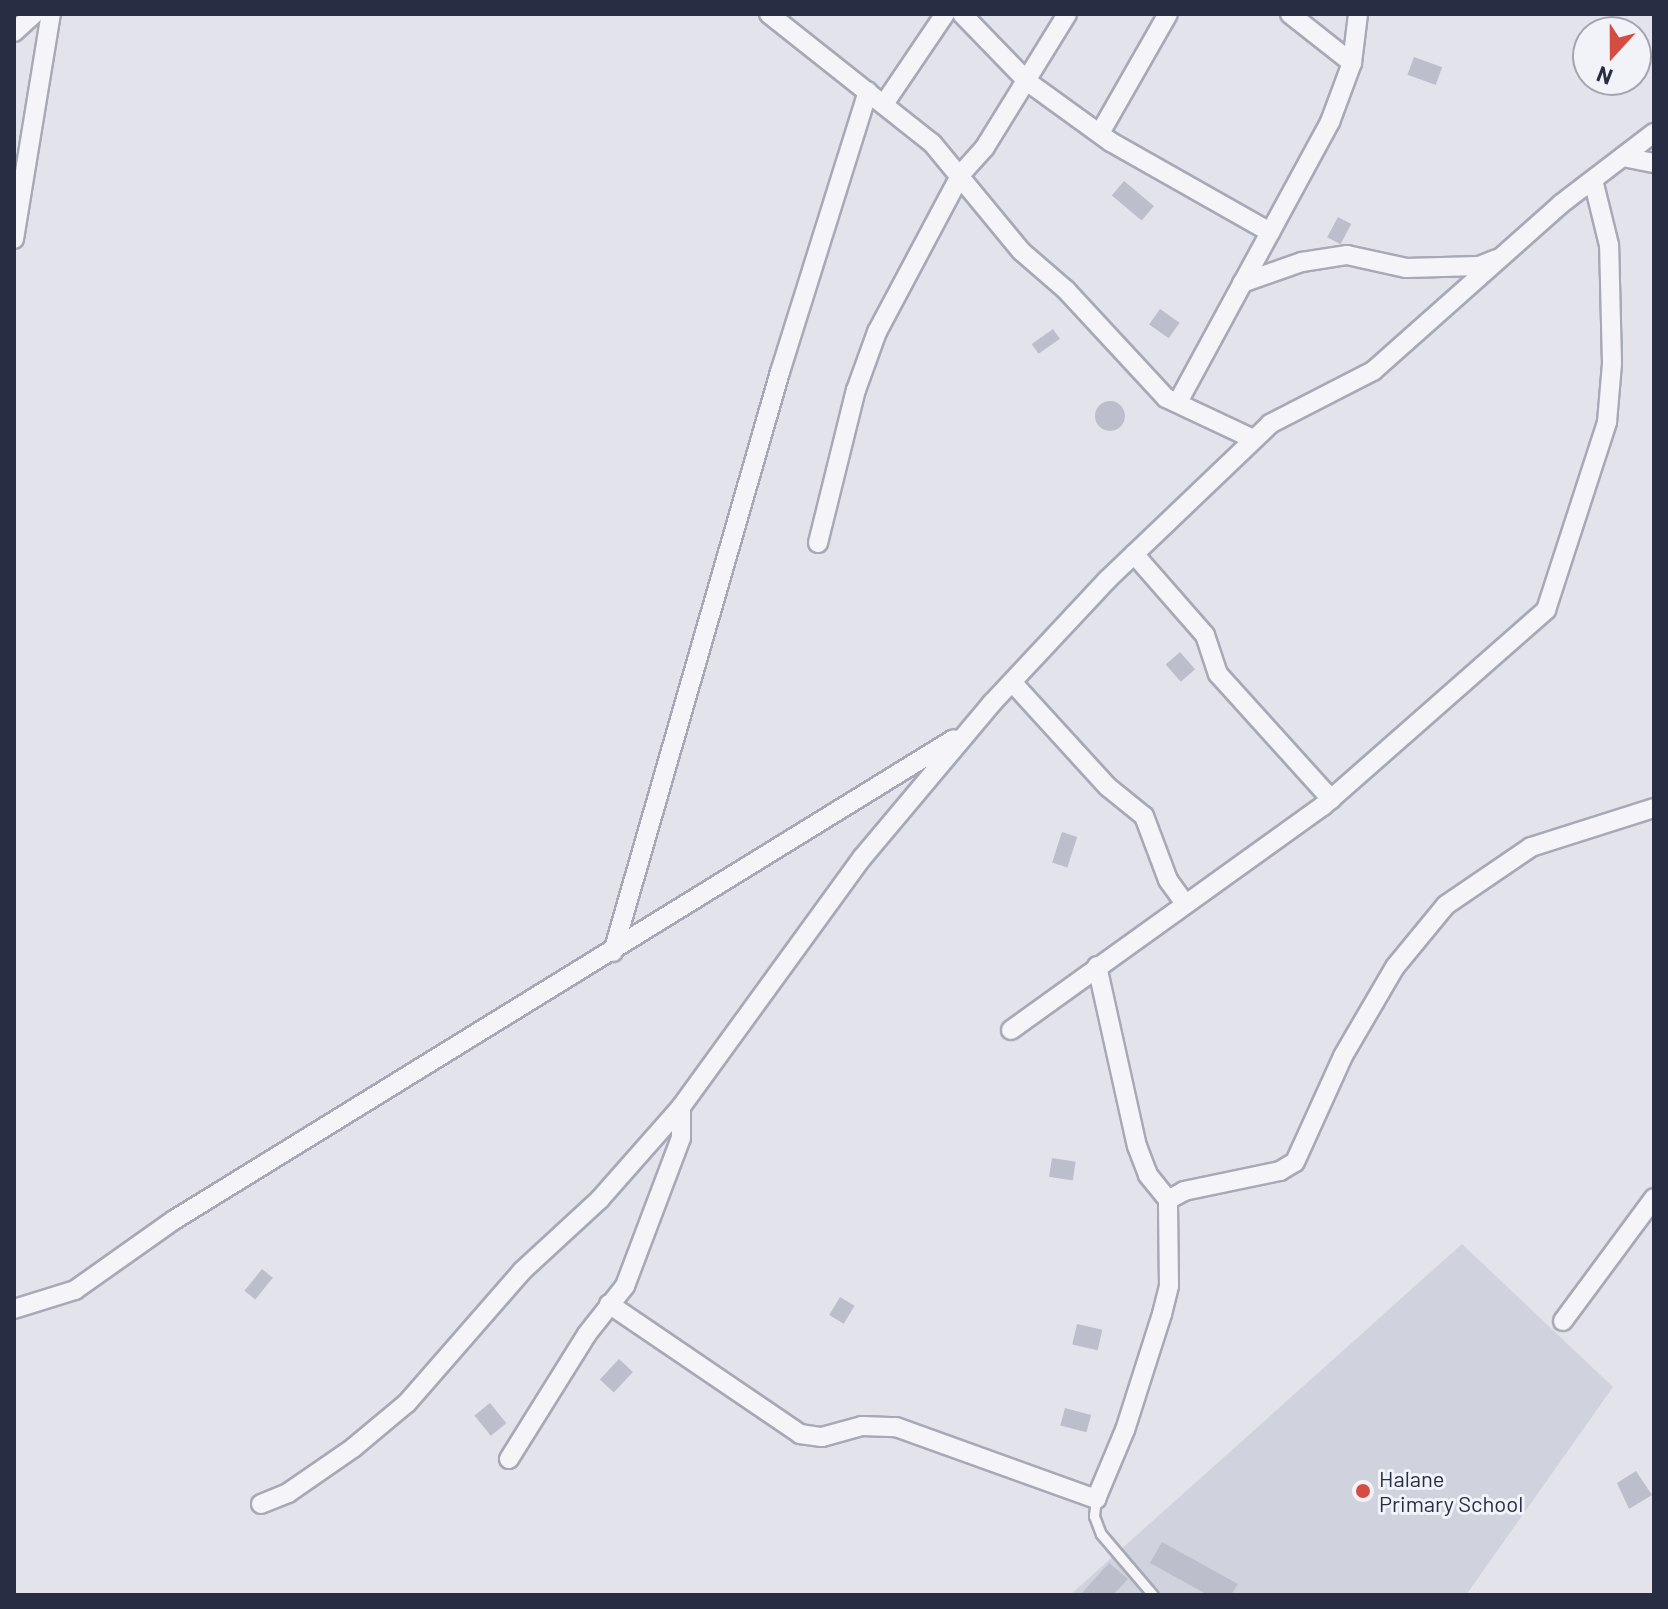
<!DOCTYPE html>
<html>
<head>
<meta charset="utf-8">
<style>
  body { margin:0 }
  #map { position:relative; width:1668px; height:1609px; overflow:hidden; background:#e2e3eb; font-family:Barlow,sans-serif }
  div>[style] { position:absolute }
  .built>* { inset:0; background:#d0d2dd }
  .building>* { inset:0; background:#bcbecb; transform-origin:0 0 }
  .round { border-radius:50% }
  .roads { filter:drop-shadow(2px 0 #a7a9b6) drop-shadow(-2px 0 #a7a9b6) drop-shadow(0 2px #a7a9b6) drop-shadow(0 -2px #a7a9b6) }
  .lane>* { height:9px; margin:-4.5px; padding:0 4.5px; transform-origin:4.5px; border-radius:4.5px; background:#f5f5f9 }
  .street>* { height:18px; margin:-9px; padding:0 9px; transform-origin:9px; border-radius:9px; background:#f5f5f9 }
  .dots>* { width:22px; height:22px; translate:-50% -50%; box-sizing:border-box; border:4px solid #f2f3f8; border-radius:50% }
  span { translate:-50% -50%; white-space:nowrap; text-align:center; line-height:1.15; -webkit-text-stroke:6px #f2f3f8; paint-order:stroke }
  .poi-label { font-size:22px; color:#292d44 }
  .left { translate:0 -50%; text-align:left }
  .frame { position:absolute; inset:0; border:16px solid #292d44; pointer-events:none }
  .north { position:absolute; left:1572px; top:16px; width:80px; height:80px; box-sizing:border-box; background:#f2f3f8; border:2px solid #a2a4b0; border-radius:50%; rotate:201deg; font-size:22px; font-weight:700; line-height:32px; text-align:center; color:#292d44 }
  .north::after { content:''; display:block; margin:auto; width:28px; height:36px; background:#d54c42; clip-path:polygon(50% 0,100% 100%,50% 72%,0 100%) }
</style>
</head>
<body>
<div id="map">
  <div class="built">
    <i style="clip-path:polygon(1462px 1244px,1613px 1387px,1466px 1595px,1070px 1595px)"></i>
  </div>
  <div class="building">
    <i style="left:1414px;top:57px;width:30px;height:19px;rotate:20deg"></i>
    <i style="left:1124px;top:181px;width:39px;height:19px;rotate:40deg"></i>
    <i style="left:1338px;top:217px;width:15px;height:23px;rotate:28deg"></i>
    <i style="left:1160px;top:309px;width:24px;height:19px;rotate:35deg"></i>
    <i style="left:1053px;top:329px;width:12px;height:26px;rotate:55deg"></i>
    <i class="round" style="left:1095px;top:401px;width:30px;height:30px"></i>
    <i style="left:1180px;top:652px;width:23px;height:19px;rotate:49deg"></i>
    <i style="left:1062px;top:832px;width:16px;height:32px;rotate:18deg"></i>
    <i style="left:1052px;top:1158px;width:24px;height:19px;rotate:9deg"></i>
    <i style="left:262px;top:1269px;width:14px;height:28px;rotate:39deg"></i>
    <i style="left:840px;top:1297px;width:17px;height:21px;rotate:31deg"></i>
    <i style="left:1077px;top:1324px;width:26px;height:21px;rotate:13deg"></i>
    <i style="left:619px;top:1359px;width:19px;height:28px;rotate:43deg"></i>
    <i style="left:490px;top:1403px;width:26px;height:20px;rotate:51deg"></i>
    <i style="left:1065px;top:1408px;width:27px;height:18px;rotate:15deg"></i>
    <i style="clip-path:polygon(1636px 1471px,1652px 1495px,1629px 1509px,1617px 1483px)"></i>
    <i style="clip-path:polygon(1162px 1542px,1238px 1584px,1231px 1595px,1208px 1595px,1150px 1563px)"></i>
    <i style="clip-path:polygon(1109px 1563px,1128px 1579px,1113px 1595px,1080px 1595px)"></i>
  </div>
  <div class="roads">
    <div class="lane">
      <i style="left:1096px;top:1499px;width:17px;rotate:97deg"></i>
      <i style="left:1094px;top:1516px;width:19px;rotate:69deg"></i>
      <i style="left:1101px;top:1534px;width:80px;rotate:49.6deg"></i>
    </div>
    <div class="street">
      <i style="left:769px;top:14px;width:208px;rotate:38.4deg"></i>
      <i style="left:932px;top:143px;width:140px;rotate:50.5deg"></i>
      <i style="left:1021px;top:251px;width:60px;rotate:40.9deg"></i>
      <i style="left:1066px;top:290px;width:147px;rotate:47.2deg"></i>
      <i style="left:1166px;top:398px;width:96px;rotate:25.2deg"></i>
      <i style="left:962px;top:14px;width:95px;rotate:45.9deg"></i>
      <i style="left:1028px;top:82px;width:102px;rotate:35.9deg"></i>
      <i style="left:1111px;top:142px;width:183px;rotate:29.5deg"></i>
      <i style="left:1290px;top:14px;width:79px;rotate:38.3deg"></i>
      <i style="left:14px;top:32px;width:27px;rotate:-42deg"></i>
      <i style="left:884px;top:104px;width:109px;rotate:-55.9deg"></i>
      <i style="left:1100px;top:133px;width:137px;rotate:-60.3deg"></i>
      <i style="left:1623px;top:157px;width:32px;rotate:11deg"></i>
      <i style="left:14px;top:239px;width:228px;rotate:-80.7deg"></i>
      <i style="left:1242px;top:283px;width:64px;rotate:-19.3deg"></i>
      <i style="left:1302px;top:262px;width:46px;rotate:-8.8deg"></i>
      <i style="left:1347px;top:255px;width:60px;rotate:12.4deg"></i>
      <i style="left:1406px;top:268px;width:73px;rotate:-1.6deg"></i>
      <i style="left:1479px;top:266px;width:18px;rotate:-22deg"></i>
      <i style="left:1178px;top:402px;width:319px;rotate:-61.5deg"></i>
      <i style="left:1330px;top:122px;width:63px;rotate:-69.6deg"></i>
      <i style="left:1352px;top:63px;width:49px;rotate:-83deg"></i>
      <i style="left:818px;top:543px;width:158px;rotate:-76.1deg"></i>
      <i style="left:856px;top:390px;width:62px;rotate:-70.1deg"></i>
      <i style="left:877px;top:332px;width:179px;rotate:-62deg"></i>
      <i style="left:961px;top:174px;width:36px;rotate:-48deg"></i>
      <i style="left:985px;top:147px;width:156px;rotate:-58.3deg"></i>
      <i style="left:1134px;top:554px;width:108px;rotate:48.8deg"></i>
      <i style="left:1205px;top:635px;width:41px;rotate:71.6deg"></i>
      <i style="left:1218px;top:674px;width:169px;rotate:47.9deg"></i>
      <i style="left:1012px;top:682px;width:142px;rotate:47.6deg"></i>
      <i style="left:1108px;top:787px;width:46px;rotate:38.9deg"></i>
      <i style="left:1144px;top:816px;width:68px;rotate:69.4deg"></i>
      <i style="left:1168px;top:880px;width:29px;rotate:54deg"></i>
      <i style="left:613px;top:952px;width:604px;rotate:-73.94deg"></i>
      <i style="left:780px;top:372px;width:294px;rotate:-72.6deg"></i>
      <i style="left:1097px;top:966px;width:184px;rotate:77.5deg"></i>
      <i style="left:1137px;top:1146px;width:31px;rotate:69deg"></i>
      <i style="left:1148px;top:1175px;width:32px;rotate:51deg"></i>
      <i style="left:1011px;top:1030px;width:384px;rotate:-35.7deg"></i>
      <i style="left:1323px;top:806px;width:297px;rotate:-41.3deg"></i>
      <i style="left:1546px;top:610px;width:198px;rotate:-72deg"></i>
      <i style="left:1607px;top:422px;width:58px;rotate:-85.1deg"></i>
      <i style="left:1612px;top:364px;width:119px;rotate:-91.4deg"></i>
      <i style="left:1609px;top:245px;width:67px;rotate:-103.8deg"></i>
      <i style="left:609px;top:1304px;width:231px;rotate:34.2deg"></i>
      <i style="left:800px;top:1434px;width:22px;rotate:8deg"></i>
      <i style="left:822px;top:1437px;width:41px;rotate:-15.4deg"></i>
      <i style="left:862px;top:1426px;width:34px;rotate:2deg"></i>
      <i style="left:896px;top:1427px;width:213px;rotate:19.8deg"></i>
      <i style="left:1096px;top:1499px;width:75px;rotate:-67.2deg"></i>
      <i style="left:1125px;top:1430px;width:122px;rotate:-72.3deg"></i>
      <i style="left:1162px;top:1314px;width:29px;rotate:-76deg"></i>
      <i style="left:1169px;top:1286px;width:86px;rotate:-90.7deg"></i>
      <i style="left:1168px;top:1200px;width:18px;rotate:-29deg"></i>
      <i style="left:1184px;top:1191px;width:98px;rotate:-11.8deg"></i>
      <i style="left:1280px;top:1171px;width:17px;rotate:-31deg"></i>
      <i style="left:1295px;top:1162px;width:116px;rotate:-65.6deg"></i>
      <i style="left:1343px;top:1056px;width:103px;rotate:-59.7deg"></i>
      <i style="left:1395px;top:967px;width:80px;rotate:-50.6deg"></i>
      <i style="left:1446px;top:905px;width:103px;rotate:-34.3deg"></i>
      <i style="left:1531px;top:847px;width:129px;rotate:-17.6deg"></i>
      <i style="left:14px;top:1309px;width:64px;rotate:-17.3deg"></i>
      <i style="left:75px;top:1290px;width:121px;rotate:-35.3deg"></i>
      <i style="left:174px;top:1220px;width:916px;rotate:-31.66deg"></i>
      <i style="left:1563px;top:1321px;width:153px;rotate:-53.5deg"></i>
      <i style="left:509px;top:1459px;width:147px;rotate:-58deg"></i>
      <i style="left:587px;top:1334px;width:61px;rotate:-51.6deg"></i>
      <i style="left:625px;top:1286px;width:158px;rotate:-69.3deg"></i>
      <i style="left:681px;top:1138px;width:31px;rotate:-90deg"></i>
      <i style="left:261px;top:1504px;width:29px;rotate:-22deg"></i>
      <i style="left:288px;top:1493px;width:79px;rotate:-34.7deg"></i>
      <i style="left:353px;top:1448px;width:70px;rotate:-39.8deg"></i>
      <i style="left:407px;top:1403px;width:175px;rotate:-48.9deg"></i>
      <i style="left:522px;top:1271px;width:106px;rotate:-42.7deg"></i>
      <i style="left:600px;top:1199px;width:123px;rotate:-48.6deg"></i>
      <i style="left:681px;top:1107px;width:308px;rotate:-54deg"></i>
      <i style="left:862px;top:858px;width:202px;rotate:-50deg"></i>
      <i style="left:992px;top:703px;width:168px;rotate:-46.9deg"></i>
      <i style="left:1107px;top:580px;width:226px;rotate:-43.7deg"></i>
      <i style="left:1270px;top:424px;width:116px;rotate:-27.2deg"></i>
      <i style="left:1373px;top:371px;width:251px;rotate:-41.6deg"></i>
      <i style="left:1561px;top:204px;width:117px;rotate:-37.4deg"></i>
    </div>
  </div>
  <div class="dots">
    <i style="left:1363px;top:1491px;background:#d54c42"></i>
  </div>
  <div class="poi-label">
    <span class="left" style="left:1379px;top:1491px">Halane<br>Primary School</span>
  </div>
  <div class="frame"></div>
  <div class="north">N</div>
</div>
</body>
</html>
